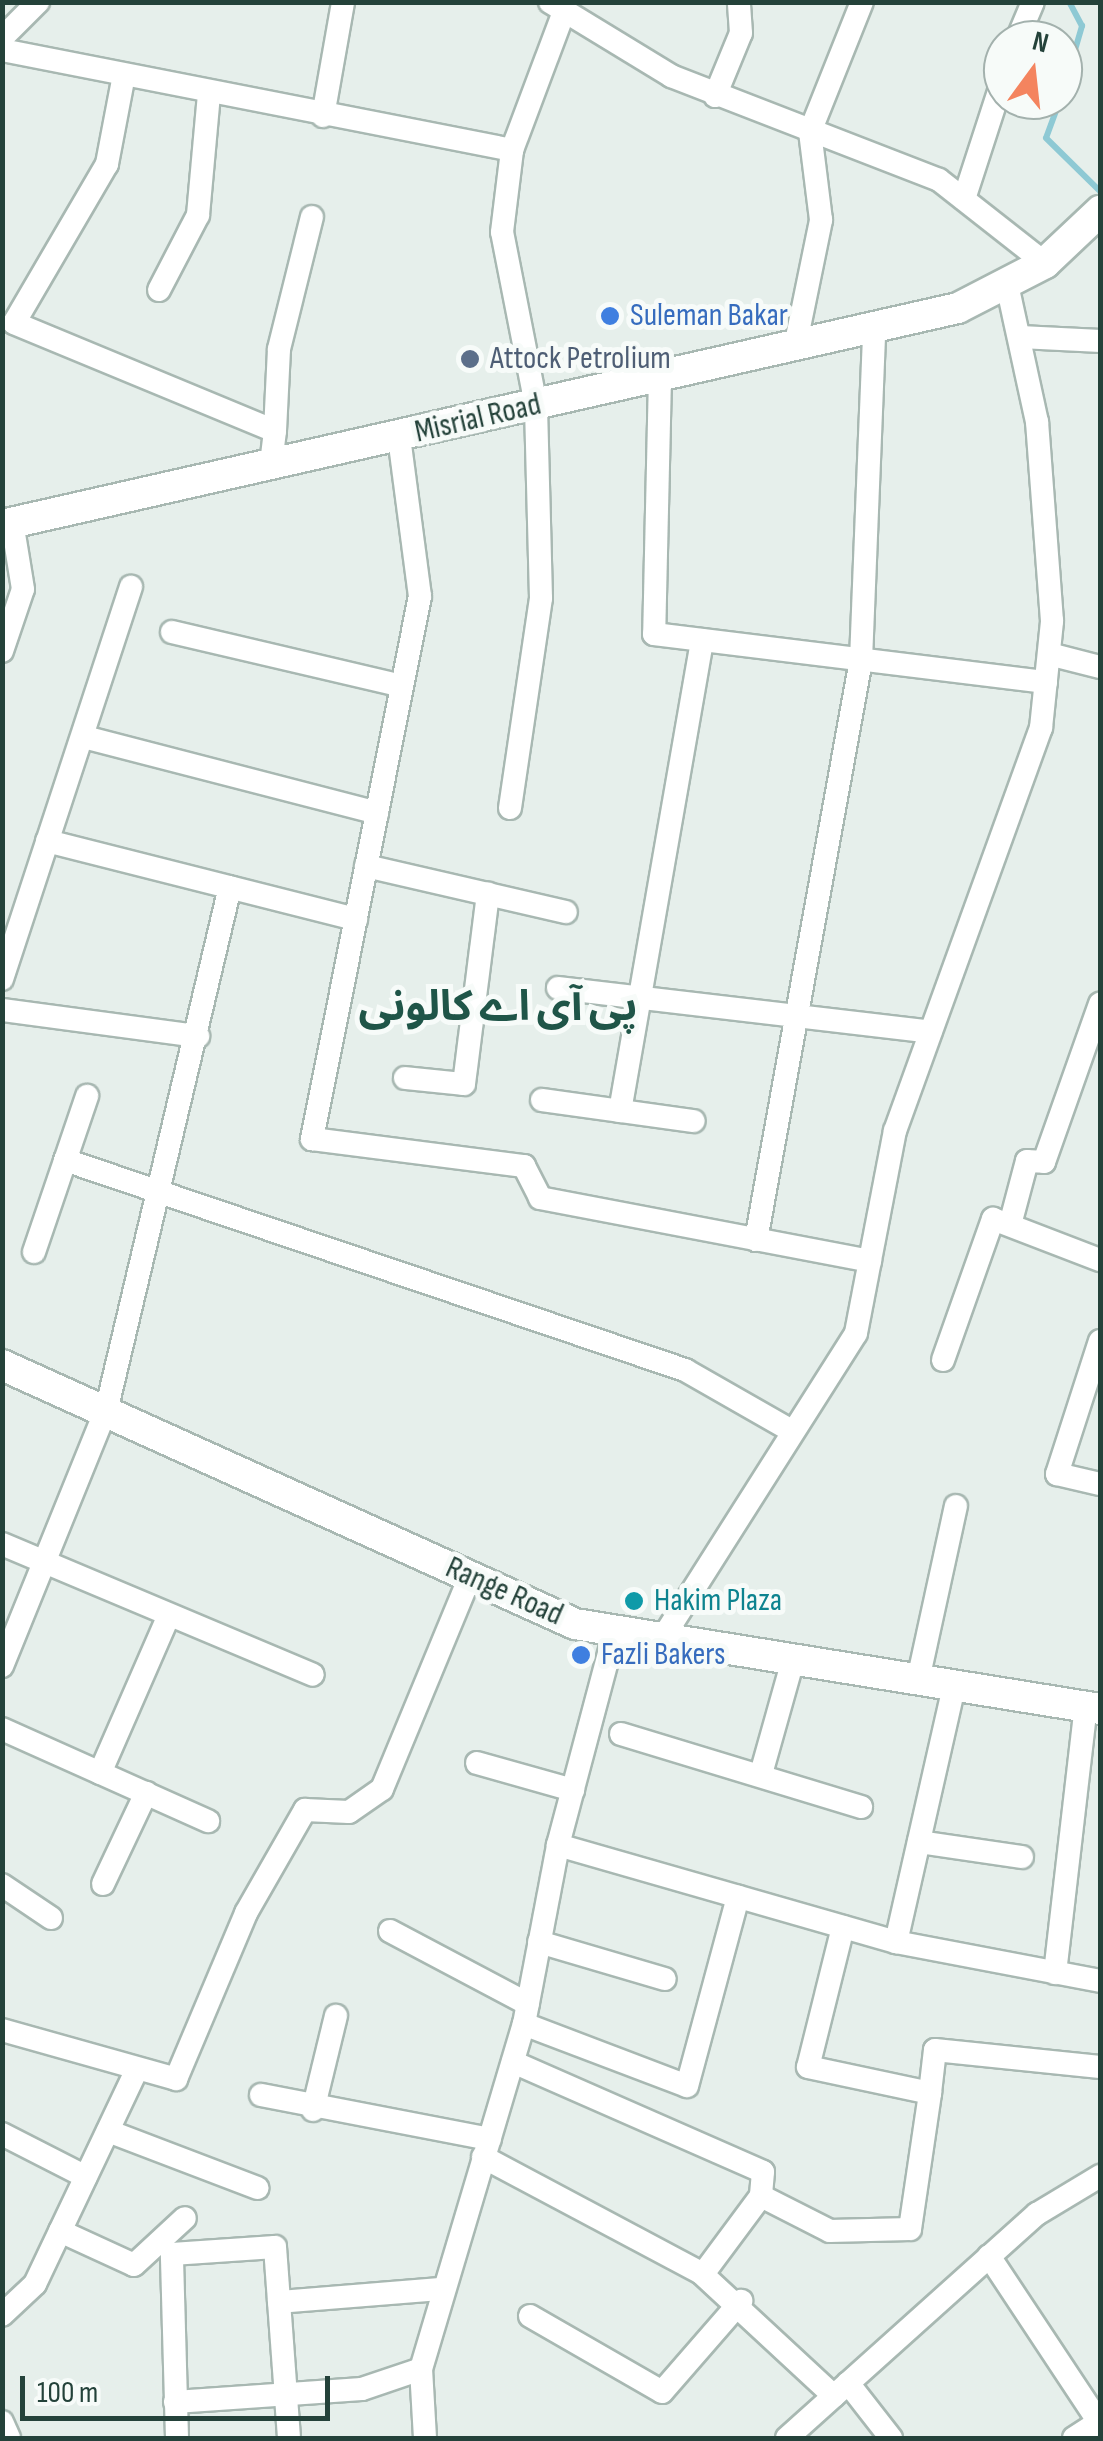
<!DOCTYPE html>
<html>
<head>
<meta charset="utf-8">
<style>
  body { margin:0 }
  #map { position:relative; width:1103px; height:2441px; overflow:hidden; background:#e6efeb; font-family:"Sofia Sans Condensed","Noto Sans Arabic",sans-serif }
  div>[style] { position:absolute }
  .stream>* { height:6px; margin:-3px; padding:0 3px; transform-origin:3px; border-radius:3px; background:#8ec9d4 }
  .roads { filter:drop-shadow(2px 0 #a8b8b2) drop-shadow(-2px 0 #a8b8b2) drop-shadow(0 2px #a8b8b2) drop-shadow(0 -2px #a8b8b2) }
  .street>* { height:22px; margin:-11px; padding:0 11px; transform-origin:11px; border-radius:11px; background:#fff }
  .secondary>* { height:30px; margin:-15px; padding:0 15px; transform-origin:15px; border-radius:15px; background:#fff }
  .dots>* { width:28px; height:28px; translate:-50% -50%; box-sizing:border-box; border:5px solid #f7fbf9; border-radius:50% }
  span { translate:-50% -50%; white-space:nowrap; text-align:center; line-height:1.15; -webkit-text-stroke:10px #f7fbf9; paint-order:stroke }
  .shop-label { font-size:32px; color:#366cbe }
  .left { translate:0 -50%; text-align:left }
  .service-label { font-size:32px; color:#4e5e75 }
  .street-label { font-size:32px; color:#24423a }
  .culture-label { font-size:32px; color:#0d838f }
  .district-label { font-size:42px; color:#1f5548; font-weight:700 }
  .frame { position:absolute; inset:0; border:5px solid #24423a; pointer-events:none }
  .north { position:absolute; left:983px; top:20px; width:100px; height:100px; box-sizing:border-box; background:#f7fbf9; border:2px solid #a3b1ad; border-radius:50%; rotate:15deg; font-size:28px; font-weight:700; line-height:40px; text-align:center; color:#24423a }
  .north::after { content:''; display:block; margin:auto; width:35px; height:45px; background:#f4845f; clip-path:polygon(50% 0,100% 100%,50% 72%,0 100%) }
  .scale { position:absolute; left:20px; top:2376px; width:310px; height:45px; box-sizing:border-box; border:5px solid #24423a; border-top:0; padding-left:12px; font-size:30px; line-height:35px; white-space:nowrap; color:#24423a; -webkit-text-stroke:8px #f7fbf9; paint-order:stroke }
</style>
</head>
<body>
<div id="map">
  <div class="stream">
    <i style="left:1063px;top:91px;width:68px;rotate:-73.7deg"></i>
    <i style="left:1082px;top:26px;width:27px;rotate:-118deg"></i>
    <i style="left:1060px;top:100px;width:40px;rotate:110.2deg"></i>
    <i style="left:1046px;top:138px;width:76px;rotate:44.5deg"></i>
  </div>
  <div class="roads">
    <div class="street">
      <i style="left:550px;top:2px;width:142px;rotate:31.4deg"></i>
      <i style="left:671px;top:76px;width:287px;rotate:21.2deg"></i>
      <i style="left:939px;top:180px;width:135px;rotate:38.1deg"></i>
      <i style="left:2px;top:38px;width:51px;rotate:-45deg"></i>
      <i style="left:1017px;top:40px;width:41px;rotate:-67.2deg"></i>
      <i style="left:2px;top:50px;width:520px;rotate:11.09deg"></i>
      <i style="left:123px;top:80px;width:86px;rotate:100.8deg"></i>
      <i style="left:107px;top:164px;width:184px;rotate:120.3deg"></i>
      <i style="left:14px;top:323px;width:282px;rotate:22.5deg"></i>
      <i style="left:275px;top:431px;width:33px;rotate:97deg"></i>
      <i style="left:715px;top:96px;width:68px;rotate:-67.6deg"></i>
      <i style="left:741px;top:33px;width:31px;rotate:-94deg"></i>
      <i style="left:323px;top:116px;width:116px;rotate:-80deg"></i>
      <i style="left:964px;top:199px;width:126px;rotate:-72deg"></i>
      <i style="left:159px;top:290px;width:85px;rotate:-62.5deg"></i>
      <i style="left:198px;top:215px;width:121px;rotate:-84.8deg"></i>
      <i style="left:1021px;top:337px;width:79px;rotate:2.9deg"></i>
      <i style="left:795px;top:347px;width:130px;rotate:-78.4deg"></i>
      <i style="left:821px;top:220px;width:89px;rotate:-97.1deg"></i>
      <i style="left:810px;top:132px;width:140px;rotate:-68.2deg"></i>
      <i style="left:660px;top:377px;width:257px;rotate:91.3deg"></i>
      <i style="left:654px;top:634px;width:395px;rotate:7deg"></i>
      <i style="left:275px;top:431px;width:82px;rotate:-87.2deg"></i>
      <i style="left:279px;top:349px;width:136px;rotate:-76deg"></i>
      <i style="left:399px;top:437px;width:160px;rotate:82.5deg"></i>
      <i style="left:420px;top:596px;width:554px;rotate:101.25deg"></i>
      <i style="left:312px;top:1139px;width:214px;rotate:7.3deg"></i>
      <i style="left:524px;top:1166px;width:36px;rotate:63deg"></i>
      <i style="left:540px;top:1198px;width:336px;rotate:10.8deg"></i>
      <i style="left:172px;top:632px;width:236px;rotate:13.2deg"></i>
      <i style="left:2px;top:651px;width:65px;rotate:-71.3deg"></i>
      <i style="left:23px;top:589px;width:68px;rotate:-99.3deg"></i>
      <i style="left:1049px;top:654px;width:53px;rotate:14.3deg"></i>
      <i style="left:84px;top:737px;width:303px;rotate:14.5deg"></i>
      <i style="left:510px;top:808px;width:212px;rotate:-81.6deg"></i>
      <i style="left:541px;top:598px;width:193px;rotate:-91.5deg"></i>
      <i style="left:536px;top:405px;width:176px;rotate:-101.1deg"></i>
      <i style="left:502px;top:232px;width:83px;rotate:-83deg"></i>
      <i style="left:512px;top:150px;width:147px;rotate:-69.4deg"></i>
      <i style="left:47px;top:841px;width:319px;rotate:14.2deg"></i>
      <i style="left:366px;top:866px;width:205px;rotate:13deg"></i>
      <i style="left:2px;top:979px;width:413px;rotate:-71.8deg"></i>
      <i style="left:558px;top:988px;width:375px;rotate:6.7deg"></i>
      <i style="left:2px;top:1010px;width:198px;rotate:7.6deg"></i>
      <i style="left:405px;top:1078px;width:59px;rotate:5.8deg"></i>
      <i style="left:464px;top:1084px;width:192px;rotate:-82.8deg"></i>
      <i style="left:542px;top:1100px;width:153px;rotate:7.9deg"></i>
      <i style="left:620px;top:1111px;width:478px;rotate:-80.1deg"></i>
      <i style="left:65px;top:1160px;width:655px;rotate:18.71deg"></i>
      <i style="left:685px;top:1370px;width:123px;rotate:29.7deg"></i>
      <i style="left:1011px;top:1221px;width:62px;rotate:-75.1deg"></i>
      <i style="left:1027px;top:1161px;width:17px;rotate:3deg"></i>
      <i style="left:1044px;top:1162px;width:168px;rotate:-70.5deg"></i>
      <i style="left:756px;top:1240px;width:589px;rotate:-79.74deg"></i>
      <i style="left:861px;top:660px;width:330px;rotate:-87.7deg"></i>
      <i style="left:34px;top:1252px;width:165px;rotate:-71.2deg"></i>
      <i style="left:1100px;top:1341px;width:140px;rotate:107.9deg"></i>
      <i style="left:1057px;top:1474px;width:44px;rotate:13.1deg"></i>
      <i style="left:943px;top:1360px;width:150px;rotate:-70.5deg"></i>
      <i style="left:993px;top:1219px;width:115px;rotate:21deg"></i>
      <i style="left:2px;top:1544px;width:337px;rotate:22.8deg"></i>
      <i style="left:662px;top:1639px;width:362px;rotate:-57.6deg"></i>
      <i style="left:856px;top:1333px;width:206px;rotate:-79.1deg"></i>
      <i style="left:895px;top:1131px;width:429px;rotate:-70.1deg"></i>
      <i style="left:1041px;top:728px;width:108px;rotate:-84.1deg"></i>
      <i style="left:1052px;top:621px;width:200px;rotate:-94.3deg"></i>
      <i style="left:1037px;top:422px;width:136px;rotate:-102.3deg"></i>
      <i style="left:2px;top:1666px;width:279px;rotate:-67.9deg"></i>
      <i style="left:107px;top:1407px;width:534px;rotate:-76.69deg"></i>
      <i style="left:918px;top:1680px;width:178px;rotate:-77.7deg"></i>
      <i style="left:2px;top:1729px;width:226px;rotate:24.1deg"></i>
      <i style="left:621px;top:1734px;width:251px;rotate:16.9deg"></i>
      <i style="left:477px;top:1763px;width:100px;rotate:15.7deg"></i>
      <i style="left:100px;top:1773px;width:170px;rotate:-66.4deg"></i>
      <i style="left:761px;top:1774px;width:118px;rotate:-74.3deg"></i>
      <i style="left:919px;top:1842px;width:104px;rotate:8.3deg"></i>
      <i style="left:558px;top:1845px;width:352px;rotate:16deg"></i>
      <i style="left:896px;top:1942px;width:208px;rotate:10.8deg"></i>
      <i style="left:103px;top:1884px;width:101px;rotate:-64.7deg"></i>
      <i style="left:2px;top:1885px;width:59px;rotate:34deg"></i>
      <i style="left:843px;top:1927px;width:144px;rotate:104deg"></i>
      <i style="left:808px;top:2067px;width:125px;rotate:12deg"></i>
      <i style="left:930px;top:2093px;width:43px;rotate:-83.4deg"></i>
      <i style="left:935px;top:2050px;width:166px;rotate:5.9deg"></i>
      <i style="left:390px;top:1931px;width:156px;rotate:27.9deg"></i>
      <i style="left:539px;top:1942px;width:131px;rotate:16.4deg"></i>
      <i style="left:896px;top:1942px;width:262px;rotate:-77.2deg"></i>
      <i style="left:1055px;top:1973px;width:268px;rotate:-83.4deg"></i>
      <i style="left:524px;top:2024px;width:174px;rotate:20.8deg"></i>
      <i style="left:687px;top:2086px;width:196px;rotate:-74.9deg"></i>
      <i style="left:2px;top:2030px;width:181px;rotate:15.7deg"></i>
      <i style="left:176px;top:2079px;width:180px;rotate:-67.1deg"></i>
      <i style="left:246px;top:1913px;width:119px;rotate:-60.2deg"></i>
      <i style="left:305px;top:1810px;width:44px;rotate:2.6deg"></i>
      <i style="left:349px;top:1812px;width:40px;rotate:-34.9deg"></i>
      <i style="left:382px;top:1789px;width:230px;rotate:-67.5deg"></i>
      <i style="left:513px;top:2062px;width:273px;rotate:23.7deg"></i>
      <i style="left:763px;top:2172px;width:24px;rotate:95deg"></i>
      <i style="left:261px;top:2095px;width:233px;rotate:10.9deg"></i>
      <i style="left:313px;top:2110px;width:97px;rotate:-76.3deg"></i>
      <i style="left:108px;top:2131px;width:160px;rotate:20.9deg"></i>
      <i style="left:2px;top:2134px;width:94px;rotate:27.1deg"></i>
      <i style="left:483px;top:2157px;width:247px;rotate:28deg"></i>
      <i style="left:701px;top:2273px;width:181px;rotate:42.8deg"></i>
      <i style="left:60px;top:2231px;width:81px;rotate:24.7deg"></i>
      <i style="left:134px;top:2265px;width:69px;rotate:-42.7deg"></i>
      <i style="left:989px;top:2256px;width:201px;rotate:56.5deg"></i>
      <i style="left:703px;top:2274px;width:97px;rotate:-53.4deg"></i>
      <i style="left:761px;top:2196px;width:77px;rotate:26.9deg"></i>
      <i style="left:830px;top:2231px;width:80px;rotate:-1.4deg"></i>
      <i style="left:910px;top:2229px;width:137px;rotate:-81.6deg"></i>
      <i style="left:279px;top:2302px;width:163px;rotate:-4.6deg"></i>
      <i style="left:2px;top:2315px;width:45px;rotate:-43.2deg"></i>
      <i style="left:35px;top:2284px;width:236px;rotate:-64.6deg"></i>
      <i style="left:530px;top:2316px;width:152px;rotate:29.9deg"></i>
      <i style="left:662px;top:2392px;width:121px;rotate:-49deg"></i>
      <i style="left:848px;top:2383px;width:70px;rotate:52deg"></i>
      <i style="left:175px;top:2402px;width:187px;rotate:-4deg"></i>
      <i style="left:362px;top:2389px;width:62px;rotate:-18.7deg"></i>
      <i style="left:2px;top:2422px;width:17px;rotate:66deg"></i>
      <i style="left:177px;top:2438px;width:184px;rotate:-91.6deg"></i>
      <i style="left:172px;top:2254px;width:103px;rotate:-3.9deg"></i>
      <i style="left:275px;top:2247px;width:192px;rotate:85.8deg"></i>
      <i style="left:425px;top:2438px;width:69px;rotate:-93.3deg"></i>
      <i style="left:421px;top:2369px;width:360px;rotate:-73.4deg"></i>
      <i style="left:524px;top:2024px;width:182px;rotate:-79.2deg"></i>
      <i style="left:558px;top:1845px;width:221px;rotate:-75.1deg"></i>
      <i style="left:787px;top:2438px;width:336px;rotate:-41.9deg"></i>
      <i style="left:1037px;top:2214px;width:74px;rotate:-31.1deg"></i>
      <i style="left:1074px;top:2438px;width:30px;rotate:-33deg"></i>
    </div>
    <div class="secondary">
      <i style="left:2px;top:525px;width:980px;rotate:-12.79deg"></i>
      <i style="left:958px;top:308px;width:98px;rotate:-27.3deg"></i>
      <i style="left:1045px;top:263px;width:76px;rotate:-43.4deg"></i>
      <i style="left:2px;top:1365px;width:629px;rotate:24.32deg"></i>
      <i style="left:575px;top:1624px;width:532px;rotate:9.2deg"></i>
    </div>
  </div>
  <div class="dots">
    <i style="left:610px;top:316px;background:#3f7fe0"></i>
    <i style="left:470px;top:359px;background:#5c6f8a"></i>
    <i style="left:634px;top:1601px;background:#0f9aa8"></i>
    <i style="left:581px;top:1655px;background:#3f7fe0"></i>
  </div>
  <div class="shop-label">
    <span class="left" style="left:630px;top:316px">Suleman Bakar</span>
    <span class="left" style="left:601px;top:1655px">Fazli Bakers</span>
  </div>
  <div class="service-label">
    <span class="left" style="left:490px;top:359px">Attock Petrolium</span>
  </div>
  <div class="street-label">
    <span style="left:478px;top:419px;rotate:-13deg">Misrial Road</span>
    <span style="left:504px;top:1592px;rotate:24deg">Range Road</span>
  </div>
  <div class="culture-label">
    <span class="left" style="left:654px;top:1601px">Hakim Plaza</span>
  </div>
  <div class="district-label">
    <span style="left:498px;top:1008px">پی آی اے کالونی</span>
  </div>
  <div class="frame"></div>
  <div class="north">N</div>
  <div class="scale">100 m</div>
</div>
</body>
</html>
